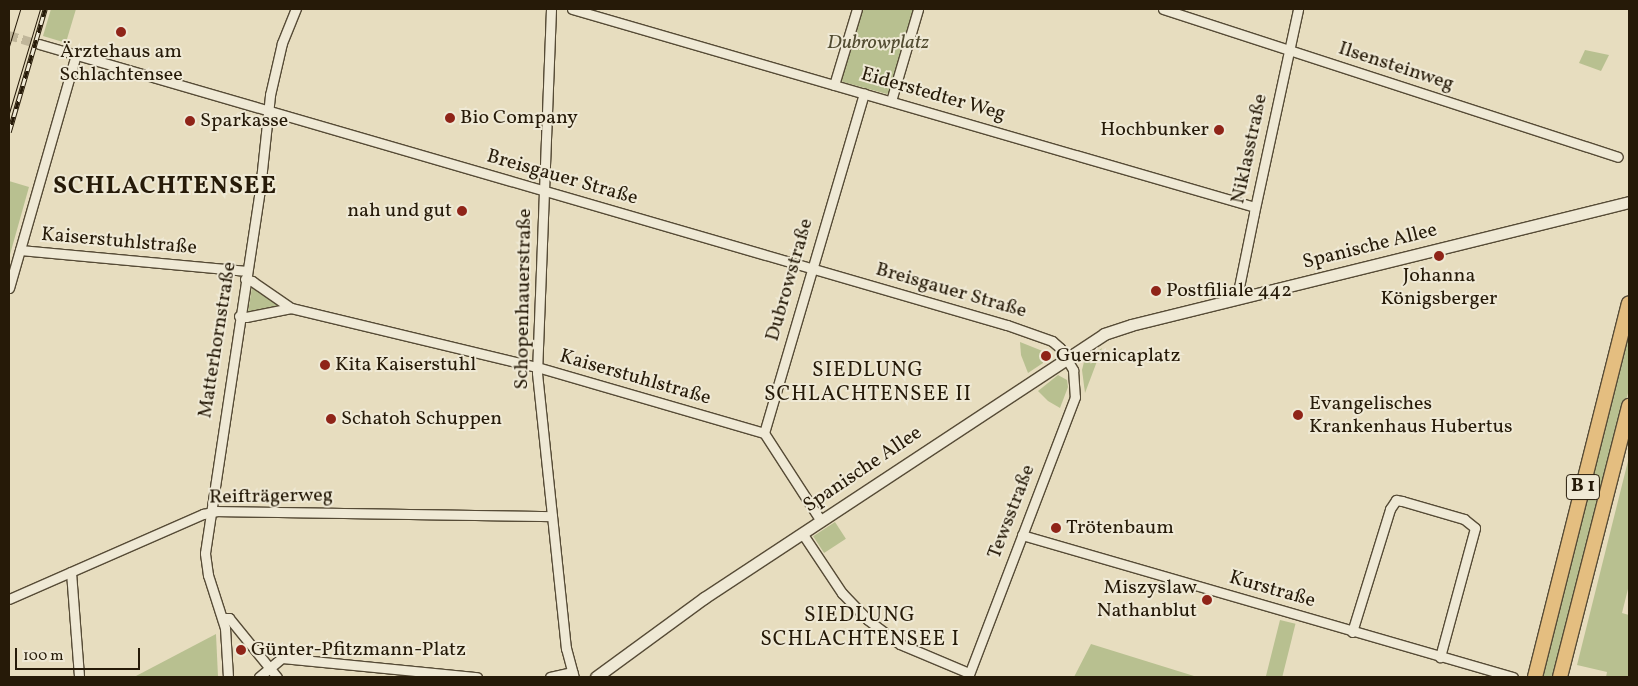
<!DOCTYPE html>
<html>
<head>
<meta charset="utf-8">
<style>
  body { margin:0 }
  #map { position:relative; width:1638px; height:686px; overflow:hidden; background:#e7ddbf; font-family:Vollkorn,serif }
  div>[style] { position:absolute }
  .green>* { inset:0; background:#b8c090; transform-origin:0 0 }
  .minor-tunnel>* { height:9px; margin-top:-4.5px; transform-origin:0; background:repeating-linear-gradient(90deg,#c0b69a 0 9px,transparent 0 13.5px) }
  .roads { filter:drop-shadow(1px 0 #564b36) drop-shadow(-1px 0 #564b36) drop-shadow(0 1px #564b36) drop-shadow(0 -1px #564b36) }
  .minor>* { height:9px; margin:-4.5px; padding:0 4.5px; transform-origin:4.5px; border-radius:4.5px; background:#efe9d5 }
  .secondary>* { height:11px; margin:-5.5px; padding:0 5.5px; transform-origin:5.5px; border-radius:5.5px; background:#efe9d5 }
  .primary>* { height:14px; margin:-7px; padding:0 7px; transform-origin:7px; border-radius:7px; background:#e4be80 }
  .tram>* { height:1px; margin:-0.5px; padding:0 0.5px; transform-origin:0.5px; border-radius:0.5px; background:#261a08 }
  .rail>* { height:4.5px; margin-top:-2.25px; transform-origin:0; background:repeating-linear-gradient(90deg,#efe9d5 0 8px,#261a08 0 16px); box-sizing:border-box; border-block:1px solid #261a08 }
  .dots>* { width:14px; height:14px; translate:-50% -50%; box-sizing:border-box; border:2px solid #efe9d5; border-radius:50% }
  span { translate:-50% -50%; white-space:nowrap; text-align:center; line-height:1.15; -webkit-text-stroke:4px #efe9d5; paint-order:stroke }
  .shield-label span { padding:1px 4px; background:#efe9d5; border:1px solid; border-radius:4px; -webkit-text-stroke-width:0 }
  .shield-label { font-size:19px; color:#261a08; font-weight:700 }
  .park-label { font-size:20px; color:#524c31; font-style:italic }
  .poi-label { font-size:20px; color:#261a08 }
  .left { translate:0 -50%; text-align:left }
  .right { translate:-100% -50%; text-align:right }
  .street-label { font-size:20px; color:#261a08 }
  .neighbourhood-label { font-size:21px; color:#261a08; letter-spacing:1px }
  .district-label { font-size:25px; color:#261a08; font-weight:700; letter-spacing:1px }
  .frame { position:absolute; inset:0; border:10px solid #261a08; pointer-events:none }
  .scale { position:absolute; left:15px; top:648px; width:125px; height:22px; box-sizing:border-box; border:2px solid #261a08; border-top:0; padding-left:6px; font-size:15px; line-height:18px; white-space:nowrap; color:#261a08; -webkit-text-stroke:4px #efe9d5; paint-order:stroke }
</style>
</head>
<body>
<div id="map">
  <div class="green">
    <i style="clip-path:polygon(51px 9px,76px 9px,67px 39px,63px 42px,43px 36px)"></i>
    <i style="clip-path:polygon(860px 9px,915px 9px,891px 91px,887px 94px,843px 82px,840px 79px)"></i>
    <i style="clip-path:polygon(1585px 50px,1609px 55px,1601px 71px,1579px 63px)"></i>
    <i style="clip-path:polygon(9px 181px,29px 187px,9px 258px)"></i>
    <i style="clip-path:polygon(252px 287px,280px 305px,280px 306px,248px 312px)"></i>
    <i style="clip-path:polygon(1629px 319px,1629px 389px,1556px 677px,1547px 677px,1539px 675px)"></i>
    <i style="clip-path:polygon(1020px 342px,1045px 352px,1043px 363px,1028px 373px,1021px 355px)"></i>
    <i style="clip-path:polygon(1102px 348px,1085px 393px,1082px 370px,1084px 362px)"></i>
    <i style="clip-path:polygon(1058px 375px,1067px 380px,1068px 387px,1060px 408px,1048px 401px,1038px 391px)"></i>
    <i style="clip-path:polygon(1629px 457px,1629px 585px,1622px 613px,1629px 615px,1629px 677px,1606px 677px,1607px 672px,1577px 665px)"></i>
    <i style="left:835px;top:522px;width:20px;height:26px;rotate:57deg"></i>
    <i style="left:1280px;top:620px;width:16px;height:59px;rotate:14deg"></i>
    <i style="clip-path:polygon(216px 634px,218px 677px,136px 677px,136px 676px)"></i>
    <i style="clip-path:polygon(1091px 644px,1194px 676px,1197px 677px,1074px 677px)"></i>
  </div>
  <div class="minor-tunnel">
    <i style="left:9px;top:35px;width:31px;rotate:17deg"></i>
  </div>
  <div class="roads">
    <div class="minor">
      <i style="left:551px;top:9px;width:364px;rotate:92.2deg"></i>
      <i style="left:537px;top:373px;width:277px;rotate:84deg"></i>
      <i style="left:566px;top:648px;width:30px;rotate:75deg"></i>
      <i style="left:572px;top:9px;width:711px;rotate:16.17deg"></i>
      <i style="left:1163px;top:9px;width:478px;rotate:18deg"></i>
      <i style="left:39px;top:44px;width:1008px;rotate:16.19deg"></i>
      <i style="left:1007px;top:325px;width:48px;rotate:19.6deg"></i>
      <i style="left:1052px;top:341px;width:11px;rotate:41deg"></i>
      <i style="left:1060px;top:348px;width:26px;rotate:59deg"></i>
      <i style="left:1073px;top:370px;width:27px;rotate:86deg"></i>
      <i style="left:1075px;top:397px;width:300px;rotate:110.9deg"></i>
      <i style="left:834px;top:85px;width:79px;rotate:-73.2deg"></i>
      <i style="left:891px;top:101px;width:96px;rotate:-73.6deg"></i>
      <i style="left:20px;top:250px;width:228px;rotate:5.3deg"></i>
      <i style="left:245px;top:279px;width:7px;rotate:16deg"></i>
      <i style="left:252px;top:281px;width:47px;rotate:34.7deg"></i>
      <i style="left:291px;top:308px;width:253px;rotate:13.5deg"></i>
      <i style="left:537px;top:367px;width:236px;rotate:16.2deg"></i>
      <i style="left:9px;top:288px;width:243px;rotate:-74deg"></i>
      <i style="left:1242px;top:297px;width:10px;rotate:-107deg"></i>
      <i style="left:1239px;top:287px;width:76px;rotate:-78.5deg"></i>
      <i style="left:1254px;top:213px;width:209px;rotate:-77.8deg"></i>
      <i style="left:239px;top:316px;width:7px;rotate:8deg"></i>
      <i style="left:246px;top:317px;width:46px;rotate:-11.3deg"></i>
      <i style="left:821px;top:521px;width:105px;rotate:-122.9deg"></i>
      <i style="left:764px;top:433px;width:354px;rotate:-73.6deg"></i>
      <i style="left:802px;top:533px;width:72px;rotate:56.3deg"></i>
      <i style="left:842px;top:593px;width:37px;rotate:46deg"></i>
      <i style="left:868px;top:620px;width:40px;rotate:37deg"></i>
      <i style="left:900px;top:644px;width:75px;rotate:22.8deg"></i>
      <i style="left:1022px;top:535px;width:511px;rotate:16.13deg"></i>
      <i style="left:71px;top:572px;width:105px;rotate:85.6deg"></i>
      <i style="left:9px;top:599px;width:212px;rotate:-23.7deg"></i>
      <i style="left:203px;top:514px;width:14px;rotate:-12deg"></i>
      <i style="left:217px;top:511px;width:335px;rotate:0.9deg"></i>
      <i style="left:223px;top:618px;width:6px"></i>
      <i style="left:229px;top:618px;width:76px;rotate:50.9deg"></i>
      <i style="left:1352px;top:632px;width:129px;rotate:-72.8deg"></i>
      <i style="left:1390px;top:509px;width:11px;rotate:-56deg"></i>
      <i style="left:1396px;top:500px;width:6px;rotate:9deg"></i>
      <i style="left:1402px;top:501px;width:65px;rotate:16.2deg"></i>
      <i style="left:1464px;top:519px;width:14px;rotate:39deg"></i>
      <i style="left:1475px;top:528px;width:134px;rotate:105.2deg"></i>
      <i style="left:228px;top:677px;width:49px;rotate:-93.5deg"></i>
      <i style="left:225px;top:628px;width:56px;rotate:-107.8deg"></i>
      <i style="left:208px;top:575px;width:22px;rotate:-98deg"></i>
      <i style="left:205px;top:553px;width:368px;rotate:-81.4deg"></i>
      <i style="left:260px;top:189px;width:95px;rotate:-83.9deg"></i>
      <i style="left:270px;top:95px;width:53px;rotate:-77deg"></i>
      <i style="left:282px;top:43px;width:37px;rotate:-68deg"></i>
      <i style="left:259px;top:677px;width:30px;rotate:-40deg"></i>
      <i style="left:282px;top:658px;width:196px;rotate:5.6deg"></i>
      <i style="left:550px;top:677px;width:23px;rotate:-13deg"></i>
    </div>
    <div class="secondary">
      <i style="left:596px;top:677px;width:134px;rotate:-36.2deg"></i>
      <i style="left:704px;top:598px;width:479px;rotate:-33.4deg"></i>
      <i style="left:1104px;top:334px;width:28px;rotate:-18deg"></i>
      <i style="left:1131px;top:325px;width:513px;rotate:-13.87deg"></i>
    </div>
    <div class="primary">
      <i style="left:1535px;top:677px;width:385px;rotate:-75.9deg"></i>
      <i style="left:1560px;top:677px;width:280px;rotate:-75.7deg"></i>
    </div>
  </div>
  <div class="tram">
    <i style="left:9px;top:46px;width:39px;rotate:-73deg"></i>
    <i style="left:9px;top:113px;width:109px;rotate:-73.4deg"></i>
  </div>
  <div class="rail">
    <i style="left:9px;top:132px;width:128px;rotate:-73.7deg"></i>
  </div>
  <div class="dots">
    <i style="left:121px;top:32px;background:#8f2418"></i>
    <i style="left:450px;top:118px;background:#8f2418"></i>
    <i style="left:190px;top:121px;background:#8f2418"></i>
    <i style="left:1219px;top:130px;background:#8f2418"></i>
    <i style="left:462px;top:211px;background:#8f2418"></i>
    <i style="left:1439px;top:256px;background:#8f2418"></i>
    <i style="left:1156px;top:291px;background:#8f2418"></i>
    <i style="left:1046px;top:356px;background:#8f2418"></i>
    <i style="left:325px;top:365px;background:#8f2418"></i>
    <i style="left:1298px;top:415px;background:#8f2418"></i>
    <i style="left:331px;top:419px;background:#8f2418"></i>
    <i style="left:1056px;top:528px;background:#8f2418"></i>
    <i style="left:1207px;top:600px;background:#8f2418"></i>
    <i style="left:241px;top:650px;background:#8f2418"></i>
  </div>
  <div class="shield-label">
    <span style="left:1583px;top:487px">B 1</span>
  </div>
  <div class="park-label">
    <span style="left:878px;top:43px">Dubrowplatz</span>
  </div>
  <div class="poi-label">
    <span style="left:121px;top:64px">Ärztehaus am<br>Schlachtensee</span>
    <span class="left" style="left:460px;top:118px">Bio Company</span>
    <span class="left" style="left:200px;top:121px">Sparkasse</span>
    <span class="right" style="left:1209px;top:130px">Hochbunker</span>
    <span class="right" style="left:452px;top:211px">nah und gut</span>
    <span style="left:1439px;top:288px">Johanna<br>Königsberger</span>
    <span class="left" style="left:1166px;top:291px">Postfiliale 442</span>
    <span class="left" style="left:1056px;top:356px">Guernicaplatz</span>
    <span class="left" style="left:335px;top:365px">Kita Kaiserstuhl</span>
    <span class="left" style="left:1309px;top:416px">Evangelisches<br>Krankenhaus Hubertus</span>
    <span class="left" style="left:341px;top:419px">Schatoh Schuppen</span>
    <span class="left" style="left:1066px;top:528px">Trötenbaum</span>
    <span class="right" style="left:1197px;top:600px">Miszyslaw<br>Nathanblut</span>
    <span class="left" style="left:251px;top:650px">Günter-Pfitzmann-Platz</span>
  </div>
  <div class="street-label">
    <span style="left:1396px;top:67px;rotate:18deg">Ilsensteinweg</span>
    <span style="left:933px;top:95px;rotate:16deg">Eiderstedter Weg</span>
    <span style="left:1250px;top:149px;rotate:-78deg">Niklasstraße</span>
    <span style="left:562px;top:178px;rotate:16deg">Breisgauer Straße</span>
    <span style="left:119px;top:242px;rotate:5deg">Kaiserstuhlstraße</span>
    <span style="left:1370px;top:247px;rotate:-14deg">Spanische Allee</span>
    <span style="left:790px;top:280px;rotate:-74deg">Dubrowstraße</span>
    <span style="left:951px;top:291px;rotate:16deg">Breisgauer Straße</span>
    <span style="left:524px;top:299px;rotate:-89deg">Schopenhauerstraße</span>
    <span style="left:218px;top:340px;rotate:-81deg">Matterhornstraße</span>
    <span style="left:635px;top:378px;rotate:16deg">Kaiserstuhlstraße</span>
    <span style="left:863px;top:470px;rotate:-34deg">Spanische Allee</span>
    <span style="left:271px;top:497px;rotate:-1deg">Reifträgerweg</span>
    <span style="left:1012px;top:512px;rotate:-69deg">Tewsstraße</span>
    <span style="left:1272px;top:590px;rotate:16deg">Kurstraße</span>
  </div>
  <div class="neighbourhood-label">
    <span style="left:868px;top:383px">SIEDLUNG<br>SCHLACHTENSEE II</span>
    <span style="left:860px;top:628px">SIEDLUNG<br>SCHLACHTENSEE I</span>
  </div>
  <div class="district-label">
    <span style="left:165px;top:187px">SCHLACHTENSEE</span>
  </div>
  <div class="frame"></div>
  <div class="scale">100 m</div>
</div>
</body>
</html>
